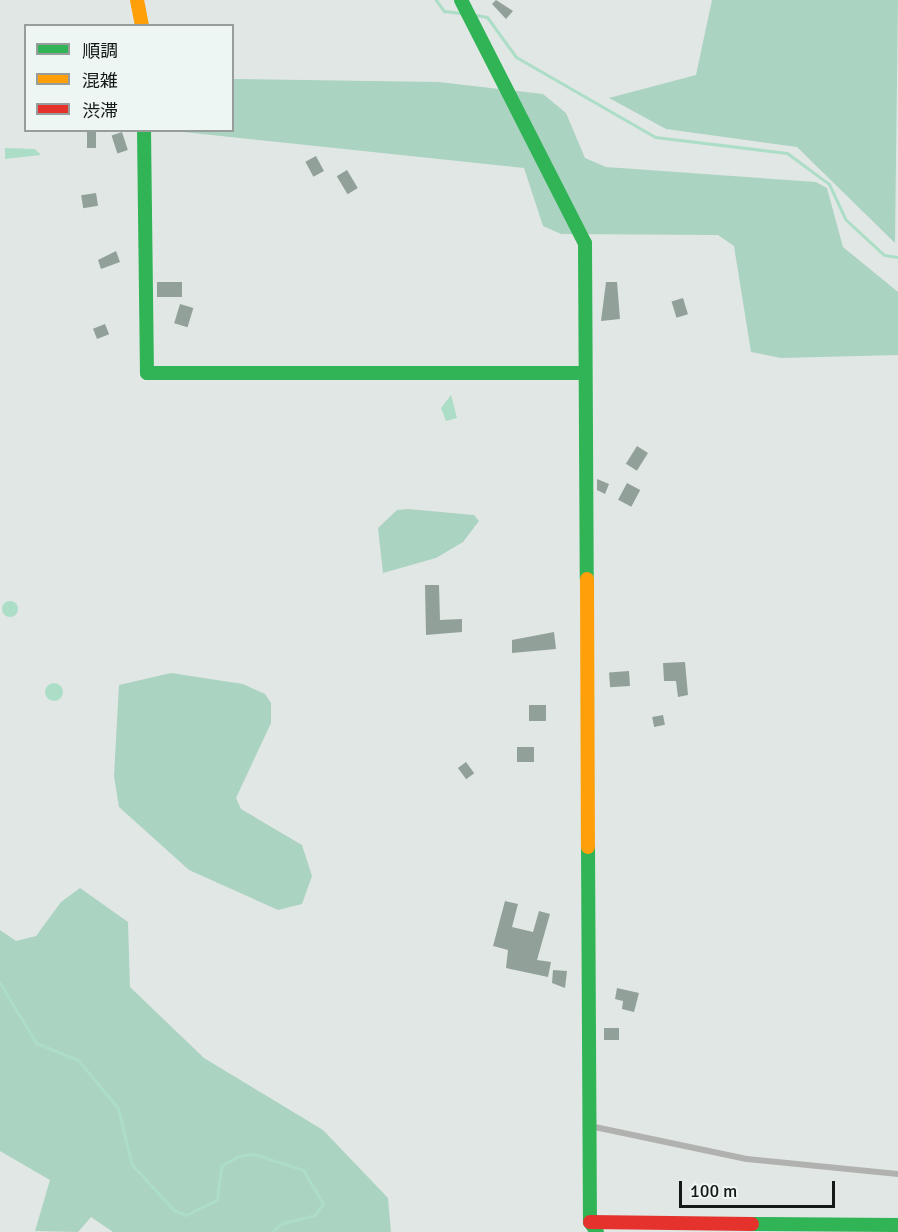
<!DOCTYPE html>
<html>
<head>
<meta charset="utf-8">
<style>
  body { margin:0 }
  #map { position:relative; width:898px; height:1232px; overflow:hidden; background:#e1e7e4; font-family:Signika,"Noto Sans JP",sans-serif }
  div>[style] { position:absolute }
  .forest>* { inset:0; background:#abd3c1 }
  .water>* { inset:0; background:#acddc7 }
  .round { border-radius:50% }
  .stream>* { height:3px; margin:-1.5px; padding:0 1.5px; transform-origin:1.5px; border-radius:1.5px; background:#acddc7 }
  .building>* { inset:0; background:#91a19a; transform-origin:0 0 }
  .lane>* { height:6px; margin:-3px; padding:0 3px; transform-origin:3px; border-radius:3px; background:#b1b1b0 }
  .fast>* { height:14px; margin:-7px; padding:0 7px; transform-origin:7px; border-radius:7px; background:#30b455 }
  .slow>* { height:14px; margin:-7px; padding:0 7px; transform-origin:7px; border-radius:7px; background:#ff9f0a }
  .jam>* { height:14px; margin:-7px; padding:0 7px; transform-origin:7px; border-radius:7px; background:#e5322d }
  span { translate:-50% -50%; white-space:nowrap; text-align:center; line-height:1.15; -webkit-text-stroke:4.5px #edf6f2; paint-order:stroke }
  .legend { position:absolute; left:24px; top:24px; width:210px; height:108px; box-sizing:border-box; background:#edf6f2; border:2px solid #969d9a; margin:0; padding:8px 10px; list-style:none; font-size:18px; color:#141816 }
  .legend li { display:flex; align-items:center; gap:12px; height:30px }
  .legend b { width:30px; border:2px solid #969d9a }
  .scale { position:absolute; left:679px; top:1181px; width:156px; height:27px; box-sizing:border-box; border:3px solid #141816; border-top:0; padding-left:8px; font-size:18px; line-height:21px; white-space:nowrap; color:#141816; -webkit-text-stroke:4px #edf6f2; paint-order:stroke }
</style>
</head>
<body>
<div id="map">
  <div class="forest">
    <i style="clip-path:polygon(712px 0,898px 0,895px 243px,797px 147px,666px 129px,609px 98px,696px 75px)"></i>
    <i style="clip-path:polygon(233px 79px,439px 82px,543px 94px,566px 113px,585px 158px,606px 167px,816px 182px,827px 188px,843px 247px,898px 292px,898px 355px,781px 358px,751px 352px,734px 246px,718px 235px,561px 234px,543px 226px,524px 168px,174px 131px,232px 130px)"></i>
    <i style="clip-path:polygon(408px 509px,474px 515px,479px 521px,463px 542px,436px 558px,383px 573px,378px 528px,397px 510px)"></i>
    <i style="clip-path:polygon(171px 673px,243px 684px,265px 694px,271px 703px,271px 723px,236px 798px,241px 809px,302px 845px,312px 876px,302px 904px,278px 910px,189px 870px,119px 807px,114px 776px,119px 685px)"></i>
    <i style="clip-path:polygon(80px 888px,128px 922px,130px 987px,204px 1058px,323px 1130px,388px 1198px,391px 1232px,113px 1232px,91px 1217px,78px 1232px,35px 1231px,50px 1180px,0 1151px,0 930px,16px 941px,36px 936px,61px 902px)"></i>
  </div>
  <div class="water">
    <i style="clip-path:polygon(5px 148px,35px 149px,41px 155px,5px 159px)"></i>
    <i style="clip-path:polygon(451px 395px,457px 418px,446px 421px,441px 408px)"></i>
    <i class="round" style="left:2px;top:601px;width:16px;height:16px"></i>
    <i class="round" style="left:45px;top:683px;width:18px;height:18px"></i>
  </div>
  <div class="stream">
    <i style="left:436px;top:0;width:14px;rotate:54deg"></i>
    <i style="left:444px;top:11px;width:17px;rotate:7deg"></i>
    <i style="left:477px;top:15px;width:10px;rotate:11deg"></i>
    <i style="left:487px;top:17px;width:49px;rotate:54.1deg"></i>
    <i style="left:516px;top:57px;width:160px;rotate:29.9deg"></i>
    <i style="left:655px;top:137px;width:133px;rotate:6.9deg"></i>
    <i style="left:787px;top:153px;width:52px;rotate:36.4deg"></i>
    <i style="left:829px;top:184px;width:38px;rotate:65deg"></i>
    <i style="left:845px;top:219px;width:53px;rotate:42.7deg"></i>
    <i style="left:884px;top:255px;width:14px;rotate:8deg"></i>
    <i style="left:0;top:983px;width:70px;rotate:59deg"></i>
    <i style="left:36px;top:1043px;width:45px;rotate:22deg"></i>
    <i style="left:78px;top:1060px;width:62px;rotate:50.2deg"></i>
    <i style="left:118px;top:1108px;width:59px;rotate:76.2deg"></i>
    <i style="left:132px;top:1165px;width:62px;rotate:47deg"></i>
    <i style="left:174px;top:1210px;width:13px;rotate:23deg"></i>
    <i style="left:186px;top:1215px;width:34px;rotate:-26deg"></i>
    <i style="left:217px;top:1200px;width:34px;rotate:-83deg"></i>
    <i style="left:221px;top:1166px;width:20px;rotate:-30deg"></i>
    <i style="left:238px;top:1156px;width:16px;rotate:-7deg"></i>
    <i style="left:254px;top:1154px;width:52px;rotate:18.1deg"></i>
    <i style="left:303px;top:1170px;width:39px;rotate:59deg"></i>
    <i style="left:323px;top:1203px;width:14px;rotate:124deg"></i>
    <i style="left:315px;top:1215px;width:34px;rotate:166deg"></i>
    <i style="left:282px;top:1223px;width:13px;rotate:138deg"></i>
  </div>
  <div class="building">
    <i style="clip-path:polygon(496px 0,513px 11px,506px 19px,492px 4px)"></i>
    <i style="left:87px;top:130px;width:9px;height:18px"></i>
    <i style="left:122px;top:132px;width:19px;height:11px;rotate:72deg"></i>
    <i style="left:316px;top:156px;width:17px;height:12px;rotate:62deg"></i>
    <i style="left:347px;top:170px;width:21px;height:12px;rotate:59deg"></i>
    <i style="left:96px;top:193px;width:13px;height:15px;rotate:81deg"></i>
    <i style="clip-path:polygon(116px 251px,120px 262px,101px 269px,98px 260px)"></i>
    <i style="left:182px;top:282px;width:15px;height:25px;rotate:90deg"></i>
    <i style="clip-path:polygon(606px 282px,617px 282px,620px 319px,601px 321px)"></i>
    <i style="left:683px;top:298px;width:17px;height:12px;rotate:73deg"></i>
    <i style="left:180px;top:304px;width:14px;height:20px;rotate:17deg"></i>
    <i style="left:105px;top:324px;width:11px;height:13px;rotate:68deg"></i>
    <i style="left:637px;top:446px;width:13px;height:21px;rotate:32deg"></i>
    <i style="clip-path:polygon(597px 479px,609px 484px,605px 494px,597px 490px)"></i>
    <i style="left:627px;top:483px;width:15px;height:19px;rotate:28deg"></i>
    <i style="clip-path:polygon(425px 585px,439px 585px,440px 620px,462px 619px,462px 632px,426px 635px)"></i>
    <i style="clip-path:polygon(554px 632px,556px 649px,512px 653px,512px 640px)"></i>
    <i style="clip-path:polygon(685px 662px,688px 695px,678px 697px,676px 681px,664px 681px,663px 663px)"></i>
    <i style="left:629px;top:671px;width:15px;height:20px;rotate:86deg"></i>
    <i style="left:529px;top:705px;width:17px;height:16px"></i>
    <i style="left:663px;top:715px;width:10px;height:11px;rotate:79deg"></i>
    <i style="left:517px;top:747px;width:17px;height:15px"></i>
    <i style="left:466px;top:762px;width:14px;height:10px;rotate:54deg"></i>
    <i style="clip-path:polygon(505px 901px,518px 904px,512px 927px,533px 932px,539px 911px,550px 914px,537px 960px,551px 962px,548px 977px,506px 968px,508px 950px,493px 946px)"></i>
    <i style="clip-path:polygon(553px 970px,567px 971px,565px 988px,552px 983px)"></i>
    <i style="clip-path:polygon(617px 988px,639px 993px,634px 1012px,622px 1009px,623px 1001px,615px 999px)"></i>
    <i style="left:604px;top:1028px;width:15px;height:12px"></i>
  </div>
  <div class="lane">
    <i style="left:590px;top:1126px;width:160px;rotate:11.9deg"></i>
    <i style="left:747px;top:1159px;width:152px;rotate:5.7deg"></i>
  </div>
  <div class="fast">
    <i style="left:461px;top:0;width:273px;rotate:63deg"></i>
    <i style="left:585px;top:243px;width:336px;rotate:89.7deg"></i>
    <i style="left:144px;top:130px;width:243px;rotate:89.3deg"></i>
    <i style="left:147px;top:373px;width:438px"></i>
    <i style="left:588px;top:847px;width:375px;rotate:89.7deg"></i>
    <i style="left:590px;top:1222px;width:12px;rotate:55deg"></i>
    <i style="left:752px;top:1224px;width:146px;rotate:0.4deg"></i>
  </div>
  <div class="slow">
    <i style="left:137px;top:0;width:26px;rotate:79deg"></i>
    <i style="left:587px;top:579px;width:268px;rotate:89.8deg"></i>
  </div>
  <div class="jam">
    <i style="left:590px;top:1222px;width:162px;rotate:0.7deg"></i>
  </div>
  <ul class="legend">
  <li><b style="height:8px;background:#30b455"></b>順調</li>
  <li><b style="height:8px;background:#ff9f0a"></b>混雑</li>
  <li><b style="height:8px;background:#e5322d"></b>渋滞</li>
  </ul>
  <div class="scale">100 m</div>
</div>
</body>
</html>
